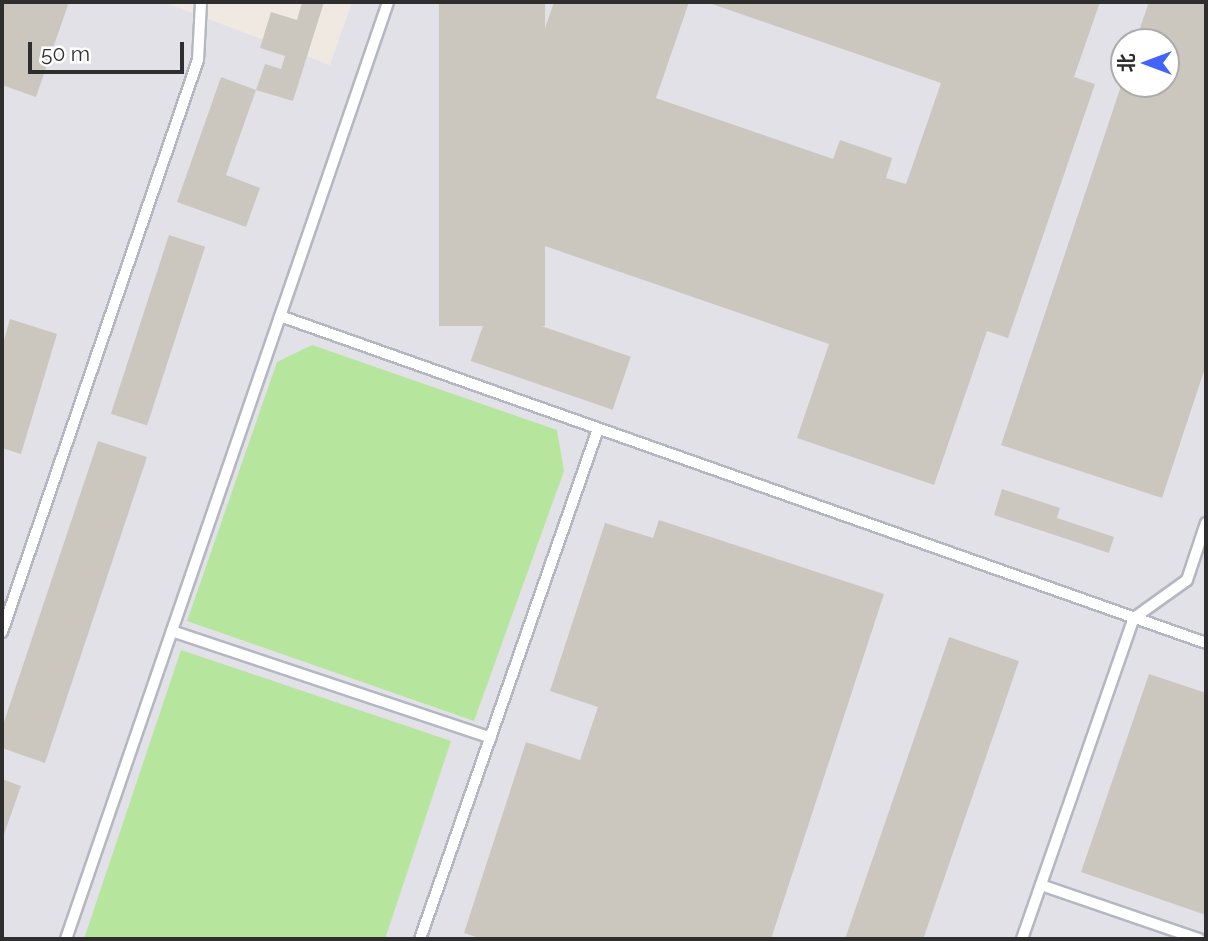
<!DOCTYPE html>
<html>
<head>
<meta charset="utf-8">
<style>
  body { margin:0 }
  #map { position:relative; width:1208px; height:941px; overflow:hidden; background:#efe9e1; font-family:Raleway,"Noto Sans SC",sans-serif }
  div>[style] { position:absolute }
  .industrial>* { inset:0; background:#e3e1e8 }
  .green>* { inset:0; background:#b6e59e }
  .building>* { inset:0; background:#cbc7bf; transform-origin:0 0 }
  .roads { filter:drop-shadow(2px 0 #b4b7c1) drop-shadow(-2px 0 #b4b7c1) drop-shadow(0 2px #b4b7c1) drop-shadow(0 -2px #b4b7c1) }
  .lane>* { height:10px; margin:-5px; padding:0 5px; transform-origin:5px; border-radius:5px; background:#fff }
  span { translate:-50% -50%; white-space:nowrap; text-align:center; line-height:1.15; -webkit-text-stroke:5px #fff; paint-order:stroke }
  .frame { position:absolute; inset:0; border:4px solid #2e2e2e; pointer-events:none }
  .north { position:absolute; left:1110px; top:28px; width:70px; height:70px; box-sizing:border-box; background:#fff; border:2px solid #ababab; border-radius:50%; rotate:270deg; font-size:19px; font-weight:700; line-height:28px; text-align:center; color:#2e2e2e }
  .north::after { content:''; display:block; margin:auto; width:24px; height:32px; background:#4264fb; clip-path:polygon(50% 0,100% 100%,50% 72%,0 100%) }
  .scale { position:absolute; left:28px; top:42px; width:156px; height:32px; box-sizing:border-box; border:4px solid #2e2e2e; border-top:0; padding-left:9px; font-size:21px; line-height:24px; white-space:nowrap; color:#2e2e2e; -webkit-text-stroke:5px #fff; paint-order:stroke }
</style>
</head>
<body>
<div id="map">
  <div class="industrial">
    <i style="clip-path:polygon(evenodd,2px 2px,163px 2px,330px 65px,352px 2px,1206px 2px,1206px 939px,2px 939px,2px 2px,1124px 42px,1166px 42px,1166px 84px,1124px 84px,1124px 42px)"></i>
  </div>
  <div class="green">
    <i style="clip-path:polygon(312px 345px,557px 430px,564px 471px,474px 721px,187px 621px,277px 362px)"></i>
    <i style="clip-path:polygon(181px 650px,451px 741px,385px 939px,84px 939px)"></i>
  </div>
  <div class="building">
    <i style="clip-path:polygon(2px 2px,69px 2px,36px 97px,2px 85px)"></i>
    <i style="clip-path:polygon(302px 2px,324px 2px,293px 101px,256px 90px,265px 64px,281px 69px,285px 56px,260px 48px,271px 12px,297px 20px)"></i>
    <i style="left:439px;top:2px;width:106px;height:324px"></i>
    <i style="clip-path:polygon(554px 2px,689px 2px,656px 98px,833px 159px,840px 140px,892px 158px,886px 178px,906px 184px,941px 83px,706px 2px,1100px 2px,1074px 77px,1095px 84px,1008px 338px,987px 331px,934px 485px,797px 438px,829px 344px,478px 223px)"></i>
    <i style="clip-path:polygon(1149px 2px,1206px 2px,1206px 365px,1162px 498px,1001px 445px,1124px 77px,1124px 84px,1166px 84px,1166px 42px,1135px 42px)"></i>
    <i style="clip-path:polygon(221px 77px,256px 90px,226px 175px,260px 188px,246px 227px,177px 202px)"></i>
    <i style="left:169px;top:235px;width:38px;height:188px;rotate:18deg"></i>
    <i style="left:489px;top:308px;width:150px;height:56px;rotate:19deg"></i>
    <i style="clip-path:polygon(10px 319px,57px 334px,21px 454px,2px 448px,2px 347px)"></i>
    <i style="clip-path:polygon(98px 441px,147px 457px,45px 763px,2px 748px,2px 728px)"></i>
    <i style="clip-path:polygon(1002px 489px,1060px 508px,1057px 518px,1114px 537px,1109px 553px,994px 515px)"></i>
    <i style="clip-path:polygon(659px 520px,884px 594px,771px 939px,482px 939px,464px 933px,526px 742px,580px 760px,598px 707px,550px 691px,605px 523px,653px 538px)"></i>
    <i style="left:949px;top:637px;width:74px;height:319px;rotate:19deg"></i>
    <i style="clip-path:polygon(1149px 674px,1206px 693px,1206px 915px,1081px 872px)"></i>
    <i style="clip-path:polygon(2px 779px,21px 786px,2px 840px)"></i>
  </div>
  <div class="roads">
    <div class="lane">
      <i style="left:280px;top:316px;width:982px;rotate:19.45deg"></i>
      <i style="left:172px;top:631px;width:336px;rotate:18.5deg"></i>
      <i style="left:2px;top:632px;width:605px;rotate:-71.09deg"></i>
      <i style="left:198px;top:60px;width:58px;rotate:-87deg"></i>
      <i style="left:1041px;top:885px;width:167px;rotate:18.9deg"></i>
      <i style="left:66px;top:939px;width:991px;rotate:-71.03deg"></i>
      <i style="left:420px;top:939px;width:540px;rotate:-70.76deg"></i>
      <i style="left:1022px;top:939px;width:340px;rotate:-70.8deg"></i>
      <i style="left:1134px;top:618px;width:65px;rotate:-35.6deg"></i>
      <i style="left:1187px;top:580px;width:60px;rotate:-71.6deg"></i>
    </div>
  </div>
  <div class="frame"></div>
  <div class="north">北</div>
  <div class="scale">50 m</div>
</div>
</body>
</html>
